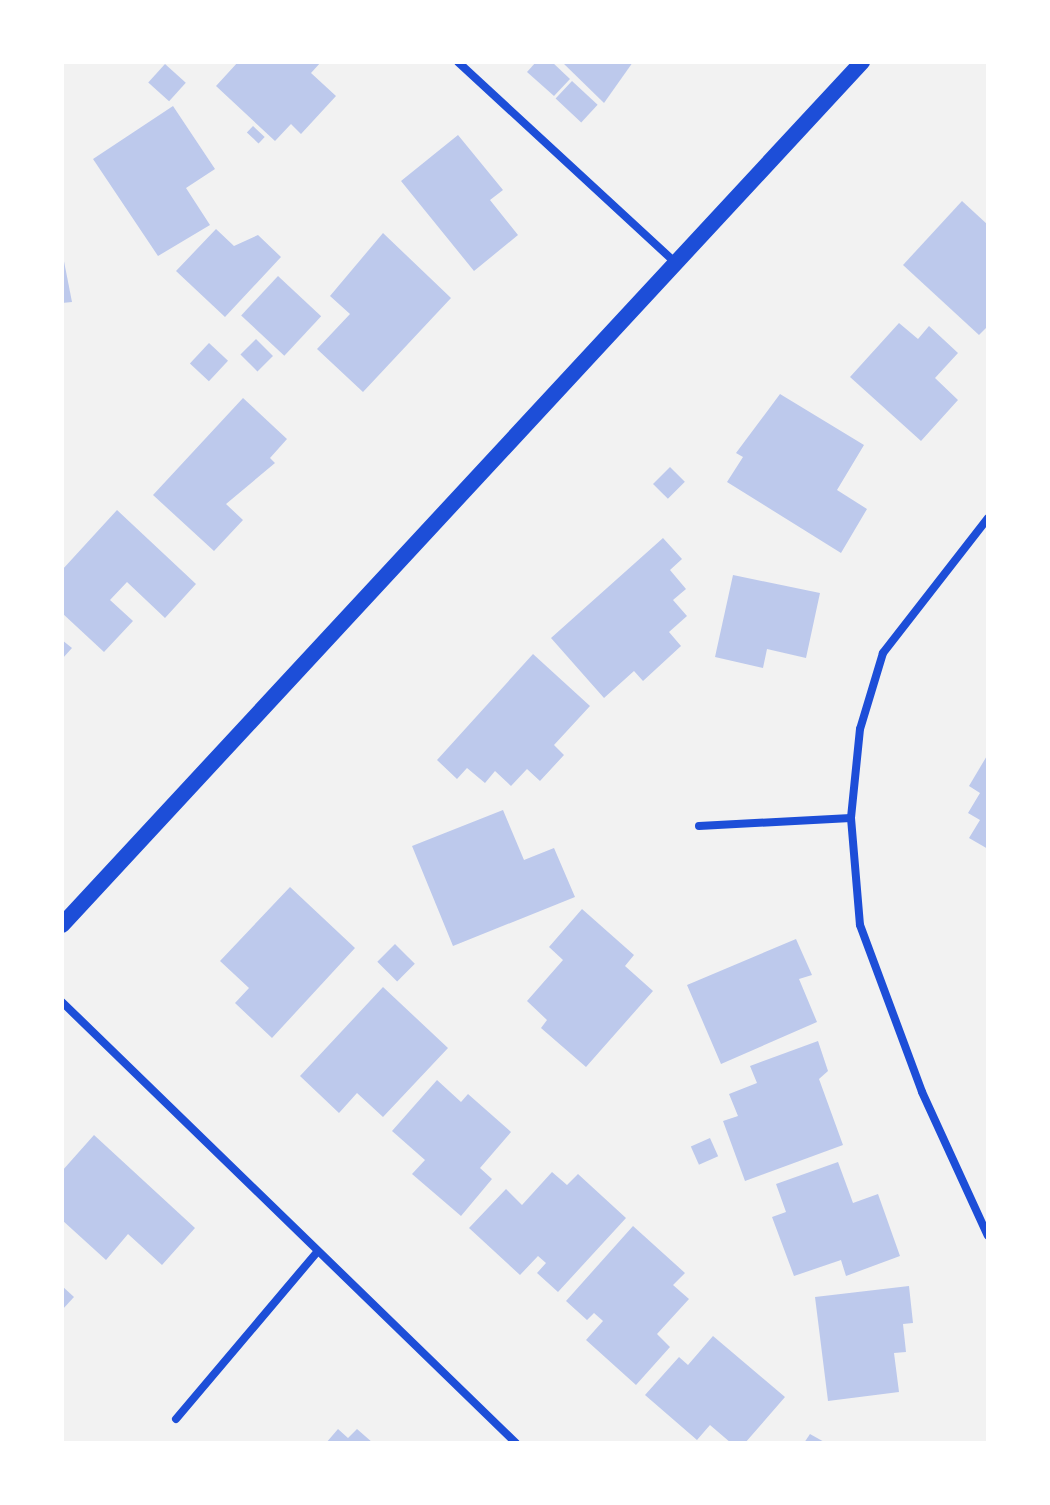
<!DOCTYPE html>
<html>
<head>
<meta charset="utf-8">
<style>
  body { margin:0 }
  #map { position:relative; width:1050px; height:1505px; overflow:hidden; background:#f2f2f2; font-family:Rubik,sans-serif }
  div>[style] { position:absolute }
  .building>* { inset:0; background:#bdc9ec; transform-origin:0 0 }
  .minor>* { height:8px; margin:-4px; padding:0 4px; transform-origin:4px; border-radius:4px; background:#1d4ed8 }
  .secondary>* { height:16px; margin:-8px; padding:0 8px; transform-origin:8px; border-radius:8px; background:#1d4ed8 }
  span { translate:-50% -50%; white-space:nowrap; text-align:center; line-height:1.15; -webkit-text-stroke:7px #fff; paint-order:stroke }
  .frame { position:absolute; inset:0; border:64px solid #fff; pointer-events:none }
</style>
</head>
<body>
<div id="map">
  <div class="building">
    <i style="clip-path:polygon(238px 62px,321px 62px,311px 73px,336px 96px,301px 134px,291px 124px,275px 141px,216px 86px)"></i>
    <i style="clip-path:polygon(536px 62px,552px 62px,570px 79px,554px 96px,527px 72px)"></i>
    <i style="clip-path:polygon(562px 62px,633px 62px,604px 103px)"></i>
    <i style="left:165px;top:64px;width:28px;height:25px;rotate:42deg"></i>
    <i style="left:572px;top:81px;width:35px;height:24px;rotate:43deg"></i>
    <i style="clip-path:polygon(173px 106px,215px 169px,186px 188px,210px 225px,158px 256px,93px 159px)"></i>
    <i style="left:253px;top:126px;width:16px;height:9px;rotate:43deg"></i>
    <i style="clip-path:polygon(458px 135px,503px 190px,490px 200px,518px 235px,474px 271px,401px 181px)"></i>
    <i style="clip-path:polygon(962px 201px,988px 225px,988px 326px,979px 335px,903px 265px)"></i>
    <i style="clip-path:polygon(216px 229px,234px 246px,258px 235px,281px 257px,225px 317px,176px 271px)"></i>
    <i style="clip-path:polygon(383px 233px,451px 298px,363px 392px,317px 349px,350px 314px,330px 296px)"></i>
    <i style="clip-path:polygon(62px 251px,72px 302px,62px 303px)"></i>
    <i style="left:278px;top:276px;width:59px;height:54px;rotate:43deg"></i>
    <i style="clip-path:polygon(899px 323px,918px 339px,929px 326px,958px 353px,935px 378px,958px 400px,921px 441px,850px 377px)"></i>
    <i style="left:256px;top:339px;width:24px;height:22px;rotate:45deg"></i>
    <i style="left:209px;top:343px;width:26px;height:28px;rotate:43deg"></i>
    <i style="clip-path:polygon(780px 394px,864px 445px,837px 490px,867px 509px,841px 553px,727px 482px,743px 457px,736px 453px)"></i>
    <i style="clip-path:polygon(243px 398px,287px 439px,270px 458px,275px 463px,226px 504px,243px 520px,214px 551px,153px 495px)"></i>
    <i style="left:670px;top:467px;width:21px;height:24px;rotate:45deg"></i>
    <i style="clip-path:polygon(117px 510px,196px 584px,165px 618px,127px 582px,110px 600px,133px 621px,104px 652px,62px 613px,62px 570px)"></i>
    <i style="clip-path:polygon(663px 538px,682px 559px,670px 570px,686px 589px,673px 600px,687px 616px,669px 632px,681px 646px,643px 681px,634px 671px,604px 698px,551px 638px)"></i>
    <i style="clip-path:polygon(733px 575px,820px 593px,806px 658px,767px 649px,763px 668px,715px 657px)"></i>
    <i style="clip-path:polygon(62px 640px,72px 648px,62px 659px)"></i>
    <i style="clip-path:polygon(533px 654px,590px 706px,554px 745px,564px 755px,540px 781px,527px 769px,511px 786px,495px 771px,485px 783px,467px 768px,457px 779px,437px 760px)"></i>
    <i style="clip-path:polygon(988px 754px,988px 849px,969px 838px,980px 820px,968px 813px,980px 793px,969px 786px)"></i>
    <i style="clip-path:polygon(503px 810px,524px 860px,554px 848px,575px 897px,453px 946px,412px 846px)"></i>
    <i style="clip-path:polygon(290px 887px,355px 948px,272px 1038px,235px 1003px,249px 988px,220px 961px)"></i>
    <i style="clip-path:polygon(582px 909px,634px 955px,625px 966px,653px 991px,586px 1067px,541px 1028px,547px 1020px,527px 1001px,563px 960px,549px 947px)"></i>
    <i style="clip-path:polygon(796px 939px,812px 975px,799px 979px,817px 1022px,721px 1064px,687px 985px)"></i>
    <i style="left:395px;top:944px;width:28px;height:25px;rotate:45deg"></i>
    <i style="clip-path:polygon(383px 987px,448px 1048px,383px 1117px,357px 1093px,339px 1113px,300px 1076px)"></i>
    <i style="clip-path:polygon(818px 1041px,828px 1071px,819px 1079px,843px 1145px,745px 1181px,723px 1121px,738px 1116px,729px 1094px,757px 1083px,750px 1066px)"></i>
    <i style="clip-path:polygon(437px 1080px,461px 1102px,468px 1094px,511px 1132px,480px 1168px,492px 1179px,461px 1216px,412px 1174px,425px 1160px,392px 1131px)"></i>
    <i style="clip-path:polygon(94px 1135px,195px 1228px,162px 1265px,128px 1234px,106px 1260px,62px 1220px,62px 1171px)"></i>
    <i style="left:710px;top:1138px;width:20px;height:21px;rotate:66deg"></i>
    <i style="clip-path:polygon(838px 1162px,853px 1203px,878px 1194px,900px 1256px,846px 1276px,841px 1260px,794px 1276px,772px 1217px,786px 1212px,776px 1184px)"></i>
    <i style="clip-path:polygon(552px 1172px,567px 1185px,578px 1174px,626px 1218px,558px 1292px,537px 1273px,546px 1263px,538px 1256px,520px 1275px,469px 1228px,506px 1189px,522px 1205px)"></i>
    <i style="clip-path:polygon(633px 1226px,685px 1273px,673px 1285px,689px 1299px,657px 1334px,670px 1347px,636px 1385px,586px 1340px,603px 1321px,594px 1313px,587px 1320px,566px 1301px)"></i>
    <i style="clip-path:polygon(62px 1286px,74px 1297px,62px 1310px)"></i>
    <i style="clip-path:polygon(909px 1286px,913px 1323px,903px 1324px,906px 1352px,894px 1353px,899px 1392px,828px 1401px,815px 1297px)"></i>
    <i style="clip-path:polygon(713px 1336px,785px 1397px,745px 1443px,731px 1443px,710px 1425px,697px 1440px,645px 1395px,679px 1357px,688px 1365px)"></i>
    <i style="clip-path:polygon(338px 1429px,348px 1438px,357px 1429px,373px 1443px,326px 1443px)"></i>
    <i style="clip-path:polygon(810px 1434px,826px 1443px,804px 1443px)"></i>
  </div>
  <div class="minor">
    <i style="left:458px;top:62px;width:298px;rotate:42.7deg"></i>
    <i style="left:988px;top:518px;width:171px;rotate:127.9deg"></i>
    <i style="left:883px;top:653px;width:79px;rotate:106.8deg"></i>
    <i style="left:860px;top:729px;width:89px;rotate:95.8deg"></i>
    <i style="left:851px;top:818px;width:107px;rotate:85.2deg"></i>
    <i style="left:860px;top:925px;width:178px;rotate:69.6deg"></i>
    <i style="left:922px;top:1092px;width:158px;rotate:65.4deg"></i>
    <i style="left:699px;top:826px;width:152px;rotate:-3deg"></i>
    <i style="left:62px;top:1002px;width:633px;rotate:44.17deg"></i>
    <i style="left:176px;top:1419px;width:219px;rotate:-49.8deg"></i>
  </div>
  <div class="secondary">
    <i style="left:62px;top:925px;width:1177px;rotate:-47.17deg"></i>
  </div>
  <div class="frame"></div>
</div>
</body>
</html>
